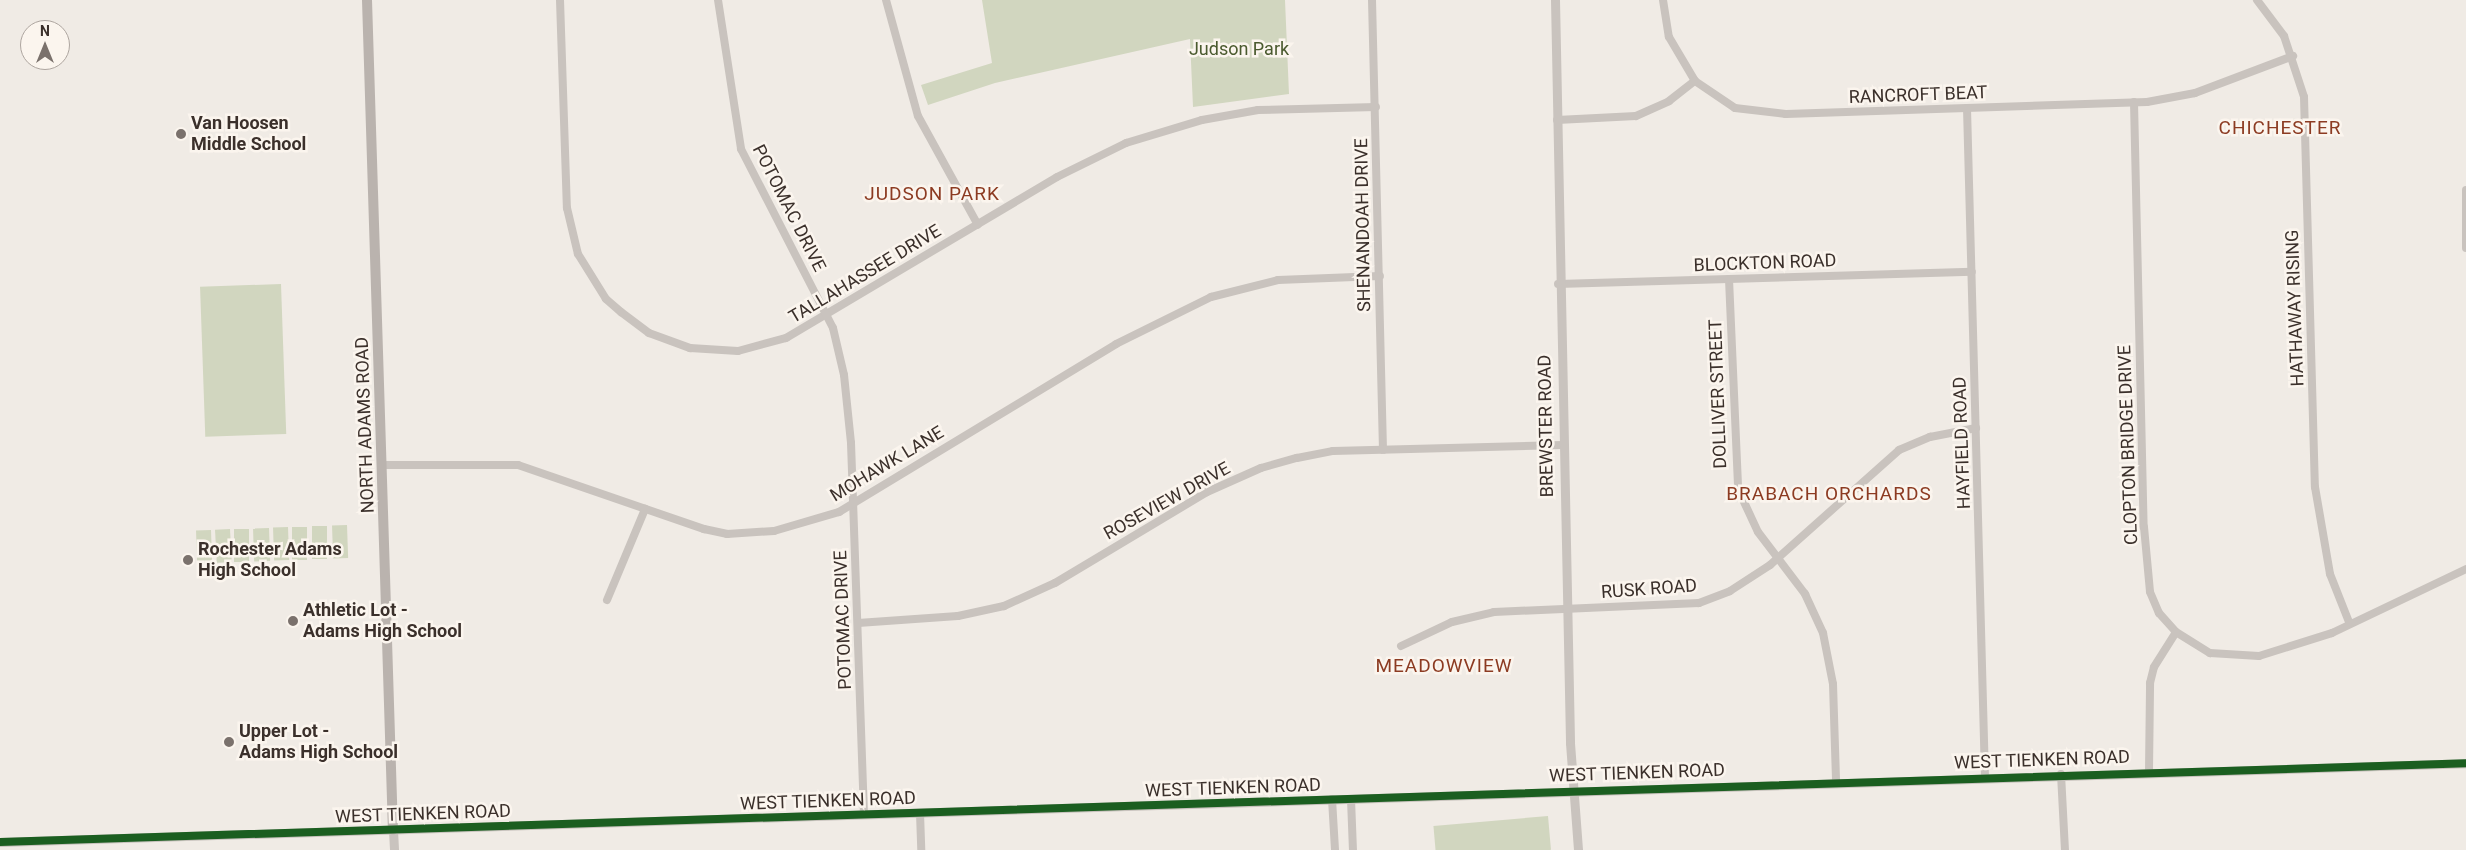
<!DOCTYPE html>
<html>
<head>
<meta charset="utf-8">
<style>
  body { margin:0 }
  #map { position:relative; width:2466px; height:850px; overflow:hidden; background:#f0ebe5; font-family:Roboto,sans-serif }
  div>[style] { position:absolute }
  .green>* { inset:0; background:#d1d6bf; transform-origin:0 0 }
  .minor>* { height:8px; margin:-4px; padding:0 4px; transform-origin:4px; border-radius:4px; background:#c9c3be }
  .tertiary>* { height:9px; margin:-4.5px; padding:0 4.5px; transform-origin:4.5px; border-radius:4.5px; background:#c9c3be }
  .secondary>* { height:10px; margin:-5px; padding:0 5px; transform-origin:5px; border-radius:5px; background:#bab3ae }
  .cycleway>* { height:8px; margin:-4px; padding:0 4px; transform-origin:4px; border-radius:4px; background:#1b5e20 }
  .dots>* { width:14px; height:14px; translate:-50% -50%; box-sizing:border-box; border:2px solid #fbf5ee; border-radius:50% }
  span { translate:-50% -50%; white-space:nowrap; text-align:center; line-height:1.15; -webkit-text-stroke:5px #fbf5ee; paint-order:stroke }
  .park-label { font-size:18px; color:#4a5a2e }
  .street-label { font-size:18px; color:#3b302b }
  .poi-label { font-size:18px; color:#3b302b; font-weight:700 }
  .left { translate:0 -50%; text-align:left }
  .neighbourhood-label { font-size:19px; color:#8c3b22; letter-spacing:1px }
  .north { position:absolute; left:20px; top:20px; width:50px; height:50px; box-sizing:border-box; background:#fbf5ee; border:1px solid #aea6a0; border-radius:50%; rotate:0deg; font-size:14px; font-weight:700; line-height:20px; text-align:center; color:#3b302b }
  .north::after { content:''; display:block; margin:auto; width:18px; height:22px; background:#7a716c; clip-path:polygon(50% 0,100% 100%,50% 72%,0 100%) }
</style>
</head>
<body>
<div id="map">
  <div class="green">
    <i style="clip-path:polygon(982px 0,1285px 0,1289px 94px,1193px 107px,1190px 39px,995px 83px,928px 105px,921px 85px,992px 63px)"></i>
    <i style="left:281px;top:284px;width:150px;height:81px;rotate:88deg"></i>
    <i style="left:347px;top:525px;width:33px;height:15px;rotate:88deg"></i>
    <i style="left:312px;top:526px;width:15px;height:33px"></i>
    <i style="left:288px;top:527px;width:33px;height:15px;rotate:88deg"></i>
    <i style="left:292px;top:527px;width:15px;height:33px"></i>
    <i style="left:269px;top:528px;width:33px;height:16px;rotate:88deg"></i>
    <i style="left:230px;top:529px;width:33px;height:15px;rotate:87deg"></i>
    <i style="left:234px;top:529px;width:15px;height:33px"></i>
    <i style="left:211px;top:530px;width:33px;height:15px;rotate:88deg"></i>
    <i style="left:1548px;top:816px;width:34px;height:115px;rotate:85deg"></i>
  </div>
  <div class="minor">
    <i style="left:560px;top:0;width:208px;rotate:88.1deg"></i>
    <i style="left:567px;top:208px;width:47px;rotate:76.6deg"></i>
    <i style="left:578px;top:254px;width:53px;rotate:58.1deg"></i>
    <i style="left:606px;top:299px;width:20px;rotate:41deg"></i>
    <i style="left:621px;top:312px;width:35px;rotate:37deg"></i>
    <i style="left:649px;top:333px;width:44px;rotate:20.1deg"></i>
    <i style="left:690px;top:348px;width:48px;rotate:3.6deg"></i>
    <i style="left:738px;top:351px;width:50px;rotate:-15.2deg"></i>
    <i style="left:786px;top:338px;width:315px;rotate:-30.7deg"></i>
    <i style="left:1057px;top:177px;width:77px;rotate:-26.2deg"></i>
    <i style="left:1126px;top:143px;width:79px;rotate:-16.8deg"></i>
    <i style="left:1202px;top:120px;width:57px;rotate:-10.1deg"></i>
    <i style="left:1258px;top:110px;width:118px;rotate:-1.5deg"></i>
    <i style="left:718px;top:0;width:151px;rotate:81.2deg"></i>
    <i style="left:741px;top:149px;width:201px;rotate:62.8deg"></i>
    <i style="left:833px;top:328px;width:48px;rotate:76.8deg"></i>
    <i style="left:844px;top:375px;width:68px;rotate:84.1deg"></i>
    <i style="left:851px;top:443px;width:372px;rotate:88deg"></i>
    <i style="left:886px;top:0;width:120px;rotate:74.6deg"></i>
    <i style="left:918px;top:116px;width:124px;rotate:61.2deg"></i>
    <i style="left:1372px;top:0;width:450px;rotate:88.6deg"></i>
    <i style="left:1663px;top:0;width:37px;rotate:81deg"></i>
    <i style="left:1669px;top:37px;width:51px;rotate:59.4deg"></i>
    <i style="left:2257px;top:0;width:45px;rotate:53.1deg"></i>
    <i style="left:2284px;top:36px;width:64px;rotate:71.8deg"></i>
    <i style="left:2304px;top:97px;width:390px;rotate:88.4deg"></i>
    <i style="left:2315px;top:487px;width:88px;rotate:80.2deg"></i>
    <i style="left:2330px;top:574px;width:52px;rotate:68.4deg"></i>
    <i style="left:2134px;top:102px;width:425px;rotate:88.7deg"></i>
    <i style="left:2144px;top:527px;width:65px;rotate:84.7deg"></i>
    <i style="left:2150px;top:592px;width:23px;rotate:67deg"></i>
    <i style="left:2159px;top:613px;width:25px;rotate:48deg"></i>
    <i style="left:2176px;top:632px;width:40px;rotate:32deg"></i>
    <i style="left:2210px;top:653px;width:49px;rotate:3.5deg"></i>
    <i style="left:2259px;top:656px;width:77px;rotate:-17.5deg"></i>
    <i style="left:2332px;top:633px;width:148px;rotate:-25.5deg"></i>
    <i style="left:1967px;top:108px;width:669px;rotate:88.46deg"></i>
    <i style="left:1557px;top:120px;width:79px;rotate:-2.9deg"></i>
    <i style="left:1636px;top:116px;width:36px;rotate:-24deg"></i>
    <i style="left:1669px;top:101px;width:33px;rotate:-38deg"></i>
    <i style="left:1695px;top:81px;width:48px;rotate:34deg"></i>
    <i style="left:1735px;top:108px;width:51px;rotate:6.7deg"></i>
    <i style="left:1786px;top:114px;width:361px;rotate:-1.9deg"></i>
    <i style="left:2147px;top:102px;width:49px;rotate:-10.6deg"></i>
    <i style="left:2195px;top:93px;width:105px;rotate:-20.7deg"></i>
    <i style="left:2466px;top:190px;width:58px;rotate:90deg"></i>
    <i style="left:1729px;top:279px;width:210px;rotate:87.5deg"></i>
    <i style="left:1738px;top:489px;width:47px;rotate:65.1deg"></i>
    <i style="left:1758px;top:532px;width:78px;rotate:52.8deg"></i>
    <i style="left:1805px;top:594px;width:43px;rotate:65.2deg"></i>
    <i style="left:1823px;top:633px;width:52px;rotate:78.9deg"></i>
    <i style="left:1833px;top:684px;width:97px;rotate:88.2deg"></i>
    <i style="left:1558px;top:284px;width:414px;rotate:-1.7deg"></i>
    <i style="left:383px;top:465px;width:135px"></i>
    <i style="left:518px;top:465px;width:197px;rotate:19deg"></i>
    <i style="left:704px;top:529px;width:24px;rotate:12deg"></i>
    <i style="left:727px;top:534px;width:47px;rotate:-3.7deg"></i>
    <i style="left:774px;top:531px;width:68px;rotate:-16.3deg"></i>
    <i style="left:839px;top:512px;width:324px;rotate:-31.2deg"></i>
    <i style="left:1116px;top:344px;width:106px;rotate:-26.3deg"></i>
    <i style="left:1211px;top:297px;width:69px;rotate:-14.2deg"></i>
    <i style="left:1278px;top:280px;width:102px;rotate:-2.2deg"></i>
    <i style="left:607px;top:600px;width:99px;rotate:-67.3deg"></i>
    <i style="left:858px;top:623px;width:100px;rotate:-4deg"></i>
    <i style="left:958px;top:616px;width:47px;rotate:-12.3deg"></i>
    <i style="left:1004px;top:606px;width:56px;rotate:-24.3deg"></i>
    <i style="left:1055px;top:583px;width:177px;rotate:-30.9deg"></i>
    <i style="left:1207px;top:492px;width:59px;rotate:-24deg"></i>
    <i style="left:1261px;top:468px;width:37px;rotate:-16deg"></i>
    <i style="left:1297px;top:458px;width:37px;rotate:-11deg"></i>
    <i style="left:1333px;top:451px;width:229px;rotate:-1.5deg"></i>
    <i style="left:1401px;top:646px;width:56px;rotate:-25.2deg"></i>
    <i style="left:1452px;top:622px;width:43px;rotate:-13.4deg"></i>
    <i style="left:1494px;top:612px;width:205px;rotate:-2.5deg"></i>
    <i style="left:1699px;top:603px;width:33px;rotate:-21deg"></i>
    <i style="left:1730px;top:591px;width:48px;rotate:-33deg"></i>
    <i style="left:1770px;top:565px;width:173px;rotate:-41.7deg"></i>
    <i style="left:1899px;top:450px;width:34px;rotate:-23deg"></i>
    <i style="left:1930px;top:437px;width:47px;rotate:-11.1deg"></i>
    <i style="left:2149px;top:771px;width:88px;rotate:-89.3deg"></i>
    <i style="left:2150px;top:683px;width:16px;rotate:-76deg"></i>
    <i style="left:2154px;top:667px;width:41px;rotate:-57.8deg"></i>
    <i style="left:2061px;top:774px;width:76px;rotate:87deg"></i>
    <i style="left:1332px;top:799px;width:51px;rotate:86.6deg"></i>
    <i style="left:1351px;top:799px;width:51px;rotate:87.8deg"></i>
    <i style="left:920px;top:813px;width:37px;rotate:88deg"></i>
  </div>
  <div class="tertiary">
    <i style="left:1555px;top:0;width:743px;rotate:88.84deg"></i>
    <i style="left:1570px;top:743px;width:107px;rotate:85.7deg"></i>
    <i style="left:393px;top:830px;width:20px;rotate:87deg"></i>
    <i style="left:0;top:842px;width:2467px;rotate:-1.83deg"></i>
  </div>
  <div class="secondary">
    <i style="left:367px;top:0;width:830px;rotate:88.21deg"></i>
  </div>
  <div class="cycleway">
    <i style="left:0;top:842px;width:2467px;rotate:-1.83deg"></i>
  </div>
  <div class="dots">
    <i style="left:181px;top:134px;background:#7a716c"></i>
    <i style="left:188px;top:560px;background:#7a716c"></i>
    <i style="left:293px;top:621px;background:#7a716c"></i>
    <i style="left:229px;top:742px;background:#7a716c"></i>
  </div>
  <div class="park-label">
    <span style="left:1239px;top:49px">Judson Park</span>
  </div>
  <div class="street-label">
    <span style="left:1918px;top:95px;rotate:-2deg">RANCROFT BEAT</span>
    <span style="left:789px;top:208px;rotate:63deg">POTOMAC DRIVE</span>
    <span style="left:1363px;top:225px;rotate:-91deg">SHENANDOAH DRIVE</span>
    <span style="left:1765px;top:263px;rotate:-2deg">BLOCKTON ROAD</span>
    <span style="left:865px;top:274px;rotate:-31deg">TALLAHASSEE DRIVE</span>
    <span style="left:2295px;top:308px;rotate:-92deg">HATHAWAY RISING</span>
    <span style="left:1718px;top:394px;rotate:-92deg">DOLLIVER STREET</span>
    <span style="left:365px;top:425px;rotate:-92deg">NORTH ADAMS ROAD</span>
    <span style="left:1546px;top:426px;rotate:-91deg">BREWSTER ROAD</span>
    <span style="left:1962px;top:443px;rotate:-92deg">HAYFIELD ROAD</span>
    <span style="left:2128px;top:445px;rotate:-92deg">CLOPTON BRIDGE DRIVE</span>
    <span style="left:887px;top:464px;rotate:-31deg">MOHAWK LANE</span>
    <span style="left:1167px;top:501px;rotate:-29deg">ROSEVIEW DRIVE</span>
    <span style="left:1649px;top:589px;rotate:-4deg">RUSK ROAD</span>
    <span style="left:843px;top:620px;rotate:-92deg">POTOMAC DRIVE</span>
    <span style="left:2042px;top:760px;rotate:-2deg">WEST TIENKEN ROAD</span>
    <span style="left:1637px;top:773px;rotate:-2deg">WEST TIENKEN ROAD</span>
    <span style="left:1233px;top:788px;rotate:-2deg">WEST TIENKEN ROAD</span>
    <span style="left:828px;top:801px;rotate:-2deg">WEST TIENKEN ROAD</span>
    <span style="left:423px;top:814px;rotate:-2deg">WEST TIENKEN ROAD</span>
  </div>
  <div class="poi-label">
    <span class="left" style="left:191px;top:134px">Van Hoosen<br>Middle School</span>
    <span class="left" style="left:198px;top:560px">Rochester Adams<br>High School</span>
    <span class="left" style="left:303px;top:621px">Athletic Lot -<br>Adams High School</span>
    <span class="left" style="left:239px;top:742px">Upper Lot -<br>Adams High School</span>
  </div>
  <div class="neighbourhood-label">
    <span style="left:2280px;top:128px">CHICHESTER</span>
    <span style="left:932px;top:194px">JUDSON PARK</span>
    <span style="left:1829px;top:494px">BRABACH ORCHARDS</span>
    <span style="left:1444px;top:666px">MEADOWVIEW</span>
  </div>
  <div class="north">N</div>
</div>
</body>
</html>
